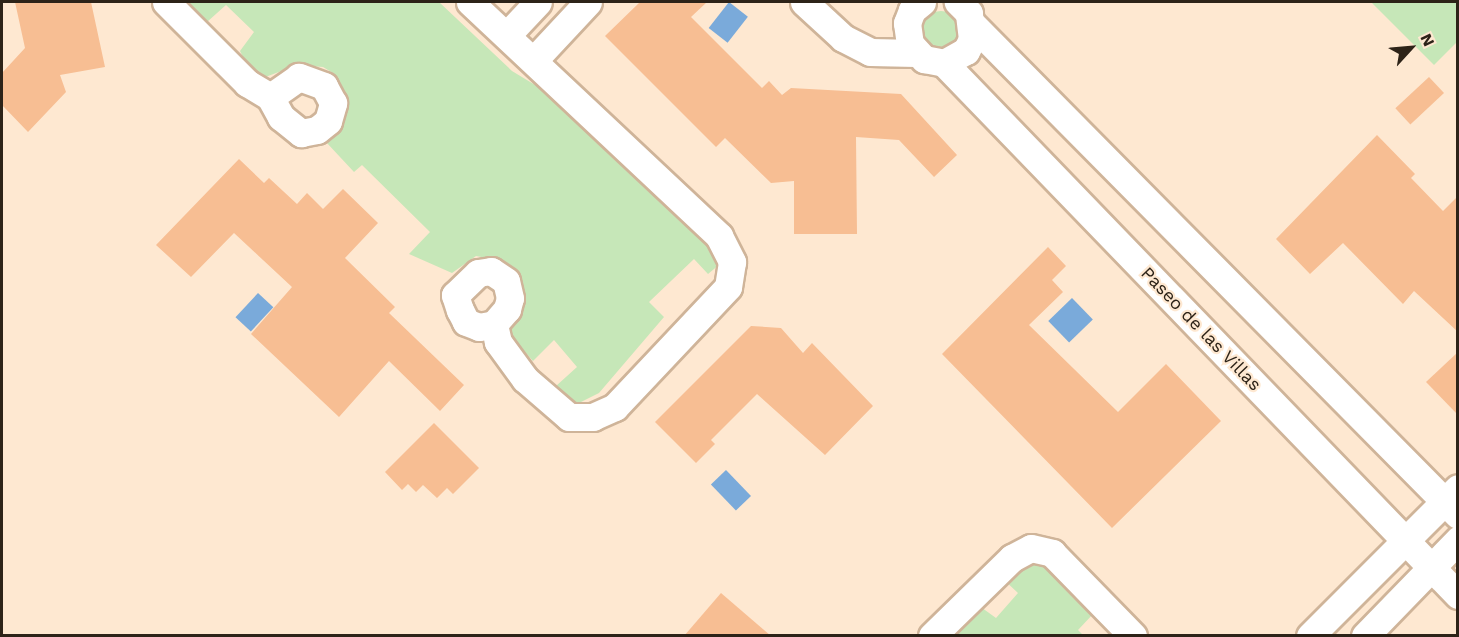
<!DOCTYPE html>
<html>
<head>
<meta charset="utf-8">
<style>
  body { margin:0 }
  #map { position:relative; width:1459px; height:637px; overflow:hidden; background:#fee8d1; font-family:"Work Sans",sans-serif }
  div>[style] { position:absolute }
  .green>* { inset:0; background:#c6e7b8 }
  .round { border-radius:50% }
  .water>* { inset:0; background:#7aaada; transform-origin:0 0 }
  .building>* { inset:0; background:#f7be93; transform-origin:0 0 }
  .roads { filter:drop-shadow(2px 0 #cfb499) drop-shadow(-2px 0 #cfb499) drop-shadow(0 2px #cfb499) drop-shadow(0 -2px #cfb499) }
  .minor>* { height:27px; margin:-13.5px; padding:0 13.5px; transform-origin:13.5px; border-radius:13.5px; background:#fff }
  span { translate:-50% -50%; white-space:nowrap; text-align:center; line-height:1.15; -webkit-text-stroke:4.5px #fee8d1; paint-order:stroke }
  .street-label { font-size:18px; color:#2d2318 }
  .frame { position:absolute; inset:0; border:3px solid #2d2318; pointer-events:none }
  .north { position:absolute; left:1381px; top:18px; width:60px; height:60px; -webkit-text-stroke:4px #fee8d1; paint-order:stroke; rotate:64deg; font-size:16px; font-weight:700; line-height:24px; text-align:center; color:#2d2318 }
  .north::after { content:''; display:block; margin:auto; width:21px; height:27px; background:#2d2318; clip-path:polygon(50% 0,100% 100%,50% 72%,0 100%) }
</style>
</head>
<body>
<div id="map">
  <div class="green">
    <i style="clip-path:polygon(180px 2px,439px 2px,512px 71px,550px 94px,711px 240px,720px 264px,708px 274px,694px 259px,649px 302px,664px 317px,599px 393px,579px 403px,568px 399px,556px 386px,577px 367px,554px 340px,533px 361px,509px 334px,524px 292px,517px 270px,498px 260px,476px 256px,452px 273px,409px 254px,430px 232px,362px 165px,354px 172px,326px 142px,343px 124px,347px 109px,346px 95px,333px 73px,323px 67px,297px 65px,255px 81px,240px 51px,254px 32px,226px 5px,207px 22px,199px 20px)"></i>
    <i style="clip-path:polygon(1371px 2px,1457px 2px,1457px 42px,1434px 65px)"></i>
    <i class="round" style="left:921px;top:11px;width:40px;height:40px"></i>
    <i style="clip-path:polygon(1040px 559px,1094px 613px,1078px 630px,1083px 635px,948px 636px,978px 605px,996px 618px,1018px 593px,1003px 579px,1009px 571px)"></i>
  </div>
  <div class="water">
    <i style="left:729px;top:2px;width:24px;height:33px;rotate:38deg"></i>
    <i style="left:258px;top:293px;width:21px;height:33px;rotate:43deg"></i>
    <i style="left:1072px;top:298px;width:30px;height:33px;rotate:46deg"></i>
    <i style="left:726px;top:470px;width:36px;height:21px;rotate:46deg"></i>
  </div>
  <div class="building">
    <i style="clip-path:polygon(15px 2px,91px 2px,105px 67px,60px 75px,66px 92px,28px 132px,2px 105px,2px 73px,25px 48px)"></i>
    <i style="clip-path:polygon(640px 2px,707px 2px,691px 17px,762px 88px,769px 81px,782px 95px,791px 88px,901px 94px,957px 155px,934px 177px,899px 140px,856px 137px,857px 234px,794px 234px,794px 181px,771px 183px,725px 138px,716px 147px,605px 36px)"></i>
    <i style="left:1429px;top:77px;width:22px;height:46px;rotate:47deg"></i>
    <i style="clip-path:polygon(1377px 135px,1415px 174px,1411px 178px,1443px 211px,1458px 196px,1458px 332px,1414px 291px,1403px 304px,1343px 243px,1310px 274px,1276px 239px)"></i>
    <i style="clip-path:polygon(239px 159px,264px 183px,269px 178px,297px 204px,307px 193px,323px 209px,343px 189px,378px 223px,345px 258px,395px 307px,389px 313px,464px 385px,440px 411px,389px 361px,339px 417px,251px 334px,292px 287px,234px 233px,191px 277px,156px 245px)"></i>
    <i style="clip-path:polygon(1048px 247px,1066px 266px,1052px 280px,1063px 292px,1029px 325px,1118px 412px,1166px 364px,1221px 421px,1112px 528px,942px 354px)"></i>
    <i style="clip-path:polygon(751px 326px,781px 328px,803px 353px,812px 343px,873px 406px,825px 455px,757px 394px,711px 440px,715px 444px,696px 463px,655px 422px)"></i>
    <i style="clip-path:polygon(1458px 352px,1458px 415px,1426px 382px)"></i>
    <i style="clip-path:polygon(434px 423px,479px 468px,453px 494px,447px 488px,437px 498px,423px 485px,416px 492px,408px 484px,402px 490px,385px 472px)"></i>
    <i style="clip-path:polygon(721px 593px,771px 636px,684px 636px)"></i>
  </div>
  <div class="roads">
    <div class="minor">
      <i style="left:166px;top:2px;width:115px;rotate:45deg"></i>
      <i style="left:247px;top:83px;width:27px;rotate:31deg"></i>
      <i style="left:270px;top:97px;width:23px;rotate:61deg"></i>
      <i style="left:281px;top:117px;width:26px;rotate:39deg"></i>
      <i style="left:301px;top:133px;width:16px;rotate:-11deg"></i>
      <i style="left:317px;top:130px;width:14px;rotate:-39deg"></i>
      <i style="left:328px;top:121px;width:19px;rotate:-74deg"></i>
      <i style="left:333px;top:103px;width:19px;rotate:-118deg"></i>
      <i style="left:324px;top:86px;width:27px;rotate:-160deg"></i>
      <i style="left:299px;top:77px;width:35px;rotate:145deg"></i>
      <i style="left:470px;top:2px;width:342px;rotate:43.2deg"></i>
      <i style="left:719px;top:236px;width:29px;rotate:63deg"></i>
      <i style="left:732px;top:262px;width:25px;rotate:99deg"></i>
      <i style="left:728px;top:287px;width:165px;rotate:133.3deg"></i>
      <i style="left:615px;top:407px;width:24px;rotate:156deg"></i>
      <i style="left:593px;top:417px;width:24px;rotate:180deg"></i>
      <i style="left:569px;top:417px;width:58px;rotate:-139.2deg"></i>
      <i style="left:525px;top:379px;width:46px;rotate:-126.1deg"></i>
      <i style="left:498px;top:342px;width:18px;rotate:-103deg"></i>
      <i style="left:494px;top:324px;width:20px;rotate:-49deg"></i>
      <i style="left:507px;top:309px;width:11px;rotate:-75deg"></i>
      <i style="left:510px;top:298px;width:17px;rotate:-103deg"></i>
      <i style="left:506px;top:281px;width:18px;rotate:-146deg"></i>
      <i style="left:491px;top:271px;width:13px;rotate:171deg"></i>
      <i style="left:478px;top:273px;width:32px;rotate:136deg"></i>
      <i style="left:455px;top:295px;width:16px;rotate:72deg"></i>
      <i style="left:460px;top:310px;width:13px;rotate:63deg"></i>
      <i style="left:466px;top:322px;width:14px;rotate:21deg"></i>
      <i style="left:479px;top:327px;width:15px;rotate:-11deg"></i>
      <i style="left:804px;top:2px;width:53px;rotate:42.7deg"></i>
      <i style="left:843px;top:38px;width:30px;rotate:27deg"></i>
      <i style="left:870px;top:52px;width:46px;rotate:1.2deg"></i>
      <i style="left:922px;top:2px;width:13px;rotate:141deg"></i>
      <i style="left:912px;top:10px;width:14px;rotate:111deg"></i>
      <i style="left:907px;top:23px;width:21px;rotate:82deg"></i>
      <i style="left:910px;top:44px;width:21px;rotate:47deg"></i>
      <i style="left:924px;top:59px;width:20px;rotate:11deg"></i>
      <i style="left:944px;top:63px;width:25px;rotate:-29deg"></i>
      <i style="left:966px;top:51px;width:13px;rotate:-63deg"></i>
      <i style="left:972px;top:39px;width:26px;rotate:-97deg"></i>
      <i style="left:969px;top:13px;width:16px;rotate:-135deg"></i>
      <i style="left:973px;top:25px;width:689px;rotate:45.29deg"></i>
      <i style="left:507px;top:35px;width:45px;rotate:-46.8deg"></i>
      <i style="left:534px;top:60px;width:79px;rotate:-47deg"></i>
      <i style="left:944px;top:63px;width:740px;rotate:45.99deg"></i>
      <i style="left:932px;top:636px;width:112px;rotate:-44.3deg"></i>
      <i style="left:1012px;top:558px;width:21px;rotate:-28deg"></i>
      <i style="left:1031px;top:548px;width:22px;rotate:13deg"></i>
      <i style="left:1052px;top:553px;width:116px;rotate:45.7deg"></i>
      <i style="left:1310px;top:636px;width:209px;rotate:-45deg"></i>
      <i style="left:1365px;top:636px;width:134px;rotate:-45.9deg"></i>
    </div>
  </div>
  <div class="street-label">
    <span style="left:1201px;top:329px;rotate:46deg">Paseo de las Villas</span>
  </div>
  <div class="frame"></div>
  <div class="north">N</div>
</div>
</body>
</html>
